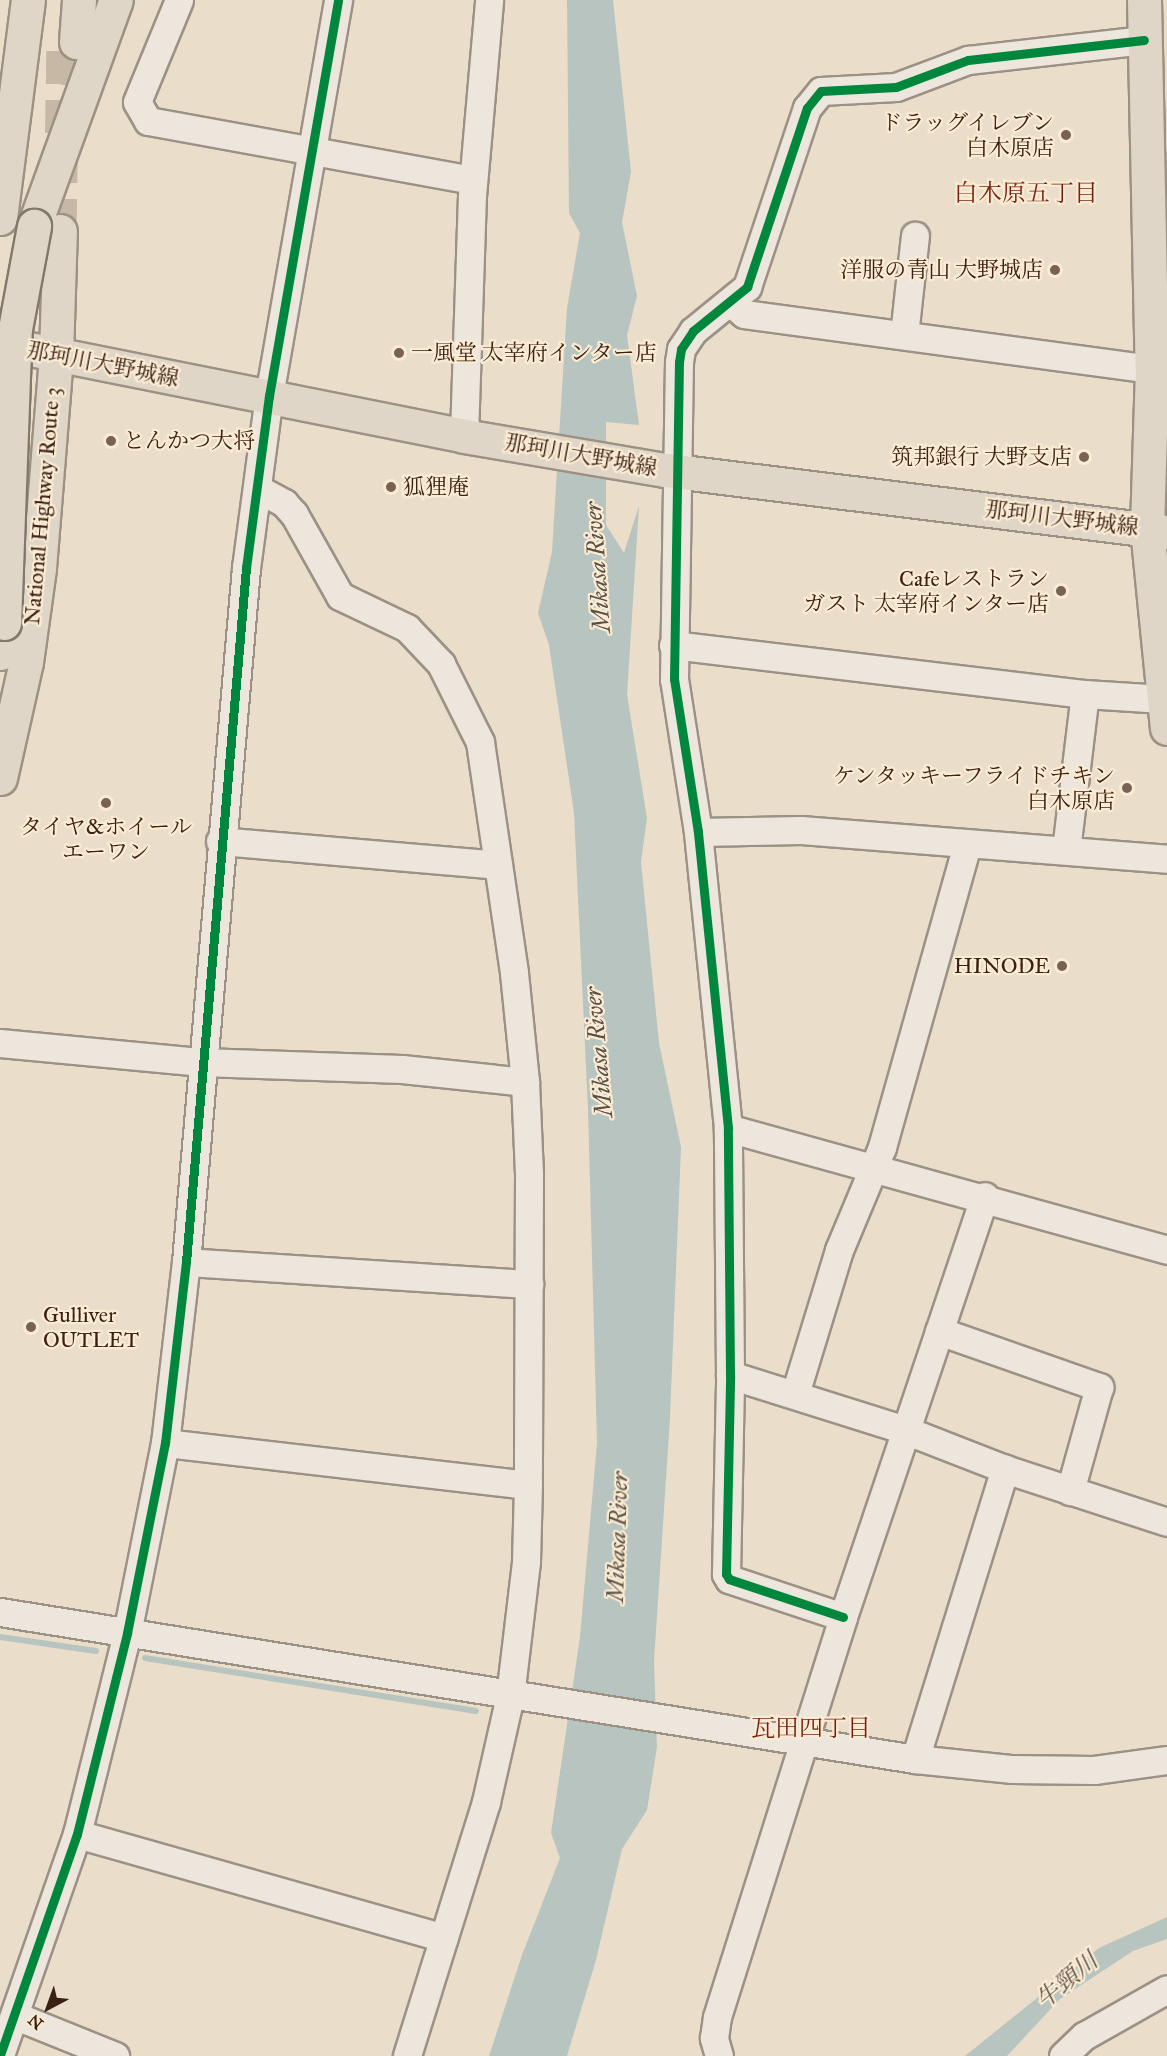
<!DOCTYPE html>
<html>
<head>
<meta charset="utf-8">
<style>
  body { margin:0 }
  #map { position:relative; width:1167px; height:2056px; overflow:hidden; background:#eaddc9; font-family:"IM FELL Great Primer","Noto Serif JP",serif }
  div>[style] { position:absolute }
  .water>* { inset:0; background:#b8c4bf }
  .stream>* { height:6px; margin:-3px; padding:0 3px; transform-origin:3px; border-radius:3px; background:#b8c4bf }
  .highway-tunnel>* { height:33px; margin-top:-16.5px; transform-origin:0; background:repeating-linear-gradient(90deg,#c7b7a5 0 33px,transparent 0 49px) }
  .roads { filter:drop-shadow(2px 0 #9c9184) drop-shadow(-2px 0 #9c9184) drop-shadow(0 2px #9c9184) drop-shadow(0 -2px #9c9184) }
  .minor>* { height:27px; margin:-13.5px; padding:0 13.5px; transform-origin:13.5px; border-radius:13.5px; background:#ede6dd }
  .major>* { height:33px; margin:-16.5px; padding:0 16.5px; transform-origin:16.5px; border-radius:16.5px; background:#e0d6c7 }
  .highway>* { height:33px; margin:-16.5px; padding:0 16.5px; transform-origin:16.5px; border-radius:16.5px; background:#e0d6c7 }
  .bridges { filter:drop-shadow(2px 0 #83786c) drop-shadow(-2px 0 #83786c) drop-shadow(0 2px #83786c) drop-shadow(0 -2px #83786c) }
  .highway-bridge>* { height:33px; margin:-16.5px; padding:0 16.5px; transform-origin:16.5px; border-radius:16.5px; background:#e0d6c7 }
  .cycleway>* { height:9px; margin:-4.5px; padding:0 4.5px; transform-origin:4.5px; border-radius:4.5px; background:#00873e }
  .dots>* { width:16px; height:16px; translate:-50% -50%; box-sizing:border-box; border:3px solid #faebd3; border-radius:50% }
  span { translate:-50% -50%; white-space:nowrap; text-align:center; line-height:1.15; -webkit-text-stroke:4.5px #faebd3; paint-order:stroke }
  .poi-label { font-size:22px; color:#3c2013 }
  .right { translate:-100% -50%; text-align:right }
  .left { translate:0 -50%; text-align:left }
  .street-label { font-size:22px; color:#3c2013 }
  .neighbourhood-label { font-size:24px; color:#7a1f14 }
  .water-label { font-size:24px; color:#5b4e45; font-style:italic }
  .north { position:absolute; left:18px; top:1978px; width:60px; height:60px; -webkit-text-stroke:4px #faebd3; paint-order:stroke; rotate:221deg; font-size:16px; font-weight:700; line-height:24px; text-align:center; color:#3c2013 }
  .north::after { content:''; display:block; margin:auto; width:21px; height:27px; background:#3c2013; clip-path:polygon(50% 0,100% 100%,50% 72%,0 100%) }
</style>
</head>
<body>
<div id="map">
  <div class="water">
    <i style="clip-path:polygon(567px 0,613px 0,631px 172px,622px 222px,637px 296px,627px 335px,639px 425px,606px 422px,606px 525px,624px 553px,639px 506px,627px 695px,647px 818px,641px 862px,659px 1043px,681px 1147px,670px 1418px,654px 1661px,657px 1747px,647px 1810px,622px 1849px,596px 1960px,567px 2056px,489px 2056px,522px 1955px,560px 1858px,551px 1833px,580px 1637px,597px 1443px,588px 1109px,574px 813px,549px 645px,538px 613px,552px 552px,567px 308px,580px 233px,569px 213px)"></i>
    <i style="clip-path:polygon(1167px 1917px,1167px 1939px,1133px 1951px,1060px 1999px,1007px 2056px,965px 2056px,1099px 1948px)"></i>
  </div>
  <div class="stream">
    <i style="left:0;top:1637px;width:97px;rotate:8.3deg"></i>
    <i style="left:145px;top:1658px;width:335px;rotate:9.1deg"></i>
  </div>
  <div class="highway-tunnel">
    <i style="left:60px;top:231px;width:189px;rotate:-89.1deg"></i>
  </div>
  <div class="roads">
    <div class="minor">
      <i style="left:179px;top:0;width:110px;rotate:112.4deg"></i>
      <i style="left:137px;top:102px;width:22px;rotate:60deg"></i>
      <i style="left:148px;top:121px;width:330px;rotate:10.3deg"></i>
      <i style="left:731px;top:303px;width:17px;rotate:40deg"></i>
      <i style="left:744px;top:314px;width:412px;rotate:7.7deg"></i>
      <i style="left:904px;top:335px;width:100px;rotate:-83.7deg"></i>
      <i style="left:464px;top:436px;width:240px;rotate:-88.1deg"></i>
      <i style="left:472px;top:196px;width:197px;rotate:-85deg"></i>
      <i style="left:258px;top:489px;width:30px;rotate:28deg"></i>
      <i style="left:284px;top:503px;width:15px;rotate:48deg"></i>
      <i style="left:294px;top:514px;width:94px;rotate:60.7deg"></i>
      <i style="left:340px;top:596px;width:74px;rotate:25.5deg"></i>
      <i style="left:407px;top:628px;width:50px;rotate:46.6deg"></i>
      <i style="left:441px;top:664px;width:87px;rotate:63.4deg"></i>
      <i style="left:480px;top:742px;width:233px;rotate:81.6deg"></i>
      <i style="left:514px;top:973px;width:110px;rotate:84.2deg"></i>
      <i style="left:525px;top:1082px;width:93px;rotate:87.5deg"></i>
      <i style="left:529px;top:1175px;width:310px;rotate:90.2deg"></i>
      <i style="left:528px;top:1485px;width:77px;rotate:91.5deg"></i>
      <i style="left:526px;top:1562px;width:135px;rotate:96.8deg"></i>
      <i style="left:510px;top:1696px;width:109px;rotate:102.8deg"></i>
      <i style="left:486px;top:1802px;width:266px;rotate:107.3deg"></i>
      <i style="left:673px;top:645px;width:415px;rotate:6.8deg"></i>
      <i style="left:1085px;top:694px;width:78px;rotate:3.7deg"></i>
      <i style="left:698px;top:832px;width:103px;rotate:-1.1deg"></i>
      <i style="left:801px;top:830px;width:367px;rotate:4.5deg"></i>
      <i style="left:220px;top:841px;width:279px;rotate:4.9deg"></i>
      <i style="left:1066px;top:850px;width:157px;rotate:-83.1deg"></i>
      <i style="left:0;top:1043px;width:203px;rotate:5.4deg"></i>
      <i style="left:202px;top:1062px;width:200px;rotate:2deg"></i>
      <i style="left:402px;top:1069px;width:124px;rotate:6deg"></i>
      <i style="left:728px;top:1128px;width:456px;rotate:15.5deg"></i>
      <i style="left:186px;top:1262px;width:344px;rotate:3.7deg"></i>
      <i style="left:939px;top:1331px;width:170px;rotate:19.3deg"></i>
      <i style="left:1099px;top:1387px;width:108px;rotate:105.6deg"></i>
      <i style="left:730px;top:1375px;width:183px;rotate:17.4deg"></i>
      <i style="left:905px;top:1430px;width:107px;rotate:21.3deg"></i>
      <i style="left:1005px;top:1469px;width:170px;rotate:18.1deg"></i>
      <i style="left:795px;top:1394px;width:151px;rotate:-73deg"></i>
      <i style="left:839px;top:1250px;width:112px;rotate:-67.3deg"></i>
      <i style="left:882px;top:1147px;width:315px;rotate:-74.3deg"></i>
      <i style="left:165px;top:1443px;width:365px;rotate:6.6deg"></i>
      <i style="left:0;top:1612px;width:927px;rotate:9.13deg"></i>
      <i style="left:915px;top:1759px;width:98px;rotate:5.9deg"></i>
      <i style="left:1012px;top:1769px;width:82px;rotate:0.7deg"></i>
      <i style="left:1094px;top:1770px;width:74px;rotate:-7.8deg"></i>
      <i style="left:843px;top:1617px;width:120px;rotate:-161.6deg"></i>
      <i style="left:729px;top:1579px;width:6px;rotate:-121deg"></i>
      <i style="left:726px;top:1574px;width:199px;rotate:-88.8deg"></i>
      <i style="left:730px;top:1375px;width:247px;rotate:-90.5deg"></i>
      <i style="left:728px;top:1128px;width:298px;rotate:-95.8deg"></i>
      <i style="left:698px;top:832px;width:155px;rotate:-98.9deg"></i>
      <i style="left:674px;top:679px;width:317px;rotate:-89.1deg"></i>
      <i style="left:679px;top:362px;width:13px;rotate:-81deg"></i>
      <i style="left:681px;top:349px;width:22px;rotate:-56deg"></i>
      <i style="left:693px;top:331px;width:70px;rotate:-39.2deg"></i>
      <i style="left:747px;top:287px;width:189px;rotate:-71.5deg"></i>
      <i style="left:807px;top:108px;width:22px;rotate:-51deg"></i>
      <i style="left:821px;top:91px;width:75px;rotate:-3.1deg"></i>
      <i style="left:896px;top:87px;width:77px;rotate:-20.6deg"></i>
      <i style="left:968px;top:60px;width:177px;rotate:-6.5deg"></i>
      <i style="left:915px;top:1759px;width:304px;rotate:-72.8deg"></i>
      <i style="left:77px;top:1834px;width:381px;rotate:15.8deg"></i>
      <i style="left:16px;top:2016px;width:107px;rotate:22deg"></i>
      <i style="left:0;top:2055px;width:234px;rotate:-70.8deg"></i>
      <i style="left:77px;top:1834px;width:207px;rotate:-76deg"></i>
      <i style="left:127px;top:1633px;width:194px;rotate:-78.7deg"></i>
      <i style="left:165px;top:1443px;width:182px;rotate:-83.4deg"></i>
      <i style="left:186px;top:1262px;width:697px;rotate:-85.06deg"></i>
      <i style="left:246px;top:568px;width:174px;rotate:-82.4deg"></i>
      <i style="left:269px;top:396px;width:402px;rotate:-80.1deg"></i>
      <i style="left:719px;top:2056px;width:19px;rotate:-106deg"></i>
      <i style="left:714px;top:2038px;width:21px;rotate:-82deg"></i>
      <i style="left:717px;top:2017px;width:419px;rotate:-72.5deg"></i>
      <i style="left:843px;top:1617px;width:444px;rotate:-71.4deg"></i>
      <i style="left:1063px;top:2056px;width:29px;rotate:-44deg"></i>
      <i style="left:1084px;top:2036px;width:95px;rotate:-29.5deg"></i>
    </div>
    <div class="major">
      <i style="left:1144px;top:0;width:369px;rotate:88.8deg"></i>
      <i style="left:1152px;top:369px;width:159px;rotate:91.8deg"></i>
      <i style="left:1147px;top:528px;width:201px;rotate:84.3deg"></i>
      <i style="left:0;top:343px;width:473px;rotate:11.3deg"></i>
      <i style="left:464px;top:436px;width:205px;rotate:9.6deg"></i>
      <i style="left:666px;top:470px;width:505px;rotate:7.05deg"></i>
    </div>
    <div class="highway">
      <i style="left:76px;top:42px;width:42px;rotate:-85.9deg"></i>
      <i style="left:0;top:218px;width:220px;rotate:-82.7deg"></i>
      <i style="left:34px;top:226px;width:240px;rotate:-70.1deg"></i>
      <i style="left:0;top:653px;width:30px;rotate:-82deg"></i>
      <i style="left:0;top:778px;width:119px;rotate:-77.4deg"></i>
      <i style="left:26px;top:662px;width:95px;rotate:-82.1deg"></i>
      <i style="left:39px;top:568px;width:214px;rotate:-85.4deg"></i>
      <i style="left:56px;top:355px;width:124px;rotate:-88.2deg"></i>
    </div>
  </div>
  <div class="bridges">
    <div class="highway-bridge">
      <i style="left:4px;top:623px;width:294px;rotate:-87.9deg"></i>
      <i style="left:15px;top:329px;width:105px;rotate:-79.5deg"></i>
    </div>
  </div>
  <div class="cycleway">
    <i style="left:843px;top:1617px;width:120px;rotate:-161.6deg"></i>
    <i style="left:729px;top:1579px;width:6px;rotate:-121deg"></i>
    <i style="left:726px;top:1574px;width:199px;rotate:-88.8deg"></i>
    <i style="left:730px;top:1375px;width:247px;rotate:-90.5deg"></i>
    <i style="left:728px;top:1128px;width:298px;rotate:-95.8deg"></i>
    <i style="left:698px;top:832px;width:155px;rotate:-98.9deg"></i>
    <i style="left:674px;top:679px;width:317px;rotate:-89.1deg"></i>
    <i style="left:679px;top:362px;width:13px;rotate:-81deg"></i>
    <i style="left:681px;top:349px;width:22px;rotate:-56deg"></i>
    <i style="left:693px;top:331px;width:70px;rotate:-39.2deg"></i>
    <i style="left:747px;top:287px;width:189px;rotate:-71.5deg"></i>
    <i style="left:807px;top:108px;width:22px;rotate:-51deg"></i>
    <i style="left:821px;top:91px;width:75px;rotate:-3.1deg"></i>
    <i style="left:896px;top:87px;width:77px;rotate:-20.6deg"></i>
    <i style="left:968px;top:60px;width:177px;rotate:-6.5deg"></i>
    <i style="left:0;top:2055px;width:234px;rotate:-70.8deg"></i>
    <i style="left:77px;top:1834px;width:207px;rotate:-76deg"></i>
    <i style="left:127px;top:1633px;width:194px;rotate:-78.7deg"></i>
    <i style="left:165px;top:1443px;width:182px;rotate:-83.4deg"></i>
    <i style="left:186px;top:1262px;width:697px;rotate:-85.06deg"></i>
    <i style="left:246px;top:568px;width:174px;rotate:-82.4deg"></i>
    <i style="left:269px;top:396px;width:402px;rotate:-80.1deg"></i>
  </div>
  <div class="dots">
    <i style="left:1066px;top:135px;background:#796253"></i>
    <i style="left:1055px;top:270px;background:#796253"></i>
    <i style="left:399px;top:353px;background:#796253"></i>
    <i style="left:111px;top:441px;background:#796253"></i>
    <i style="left:1084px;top:457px;background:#796253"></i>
    <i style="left:391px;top:487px;background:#796253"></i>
    <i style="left:1061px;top:591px;background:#796253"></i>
    <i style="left:1127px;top:788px;background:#796253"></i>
    <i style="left:106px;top:803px;background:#796253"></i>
    <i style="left:1062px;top:966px;background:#796253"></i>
    <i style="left:31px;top:1327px;background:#796253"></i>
  </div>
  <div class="poi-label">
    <span class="right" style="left:1054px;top:135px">ドラッグイレブン<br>白木原店</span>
    <span class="right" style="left:1043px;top:270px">洋服の青山 大野城店</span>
    <span class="left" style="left:411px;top:353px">一風堂 太宰府インター店</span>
    <span class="left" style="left:123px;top:441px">とんかつ大将</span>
    <span class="right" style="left:1072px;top:457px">筑邦銀行 大野支店</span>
    <span class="left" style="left:403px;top:487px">狐狸庵</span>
    <span class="right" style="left:1049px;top:591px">Cafeレストラン<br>ガスト 太宰府インター店</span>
    <span class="right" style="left:1115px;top:788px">ケンタッキーフライドチキン<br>白木原店</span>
    <span style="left:106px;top:839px">タイヤ&amp;ホイール<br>エーワン</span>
    <span class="right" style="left:1050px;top:966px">HINODE</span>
    <span class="left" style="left:43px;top:1327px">Gulliver<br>OUTLET</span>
  </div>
  <div class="street-label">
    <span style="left:103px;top:364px;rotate:11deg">那珂川大野城線</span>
    <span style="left:581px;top:455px;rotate:10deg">那珂川大野城線</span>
    <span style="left:42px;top:506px;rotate:-85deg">National Highway Route 3</span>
    <span style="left:1062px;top:518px;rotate:7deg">那珂川大野城線</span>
  </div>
  <div class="neighbourhood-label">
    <span style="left:1026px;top:194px">白木原五丁目</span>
    <span style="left:811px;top:1729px">瓦田四丁目</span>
  </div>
  <div class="water-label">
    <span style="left:598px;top:567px;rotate:-94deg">Mikasa River</span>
    <span style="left:599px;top:1052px;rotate:-95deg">Mikasa River</span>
    <span style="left:618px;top:1537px;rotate:-88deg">Mikasa River</span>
    <span style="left:1067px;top:1981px;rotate:-40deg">牛頸川</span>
  </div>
  <div class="north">N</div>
</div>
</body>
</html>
